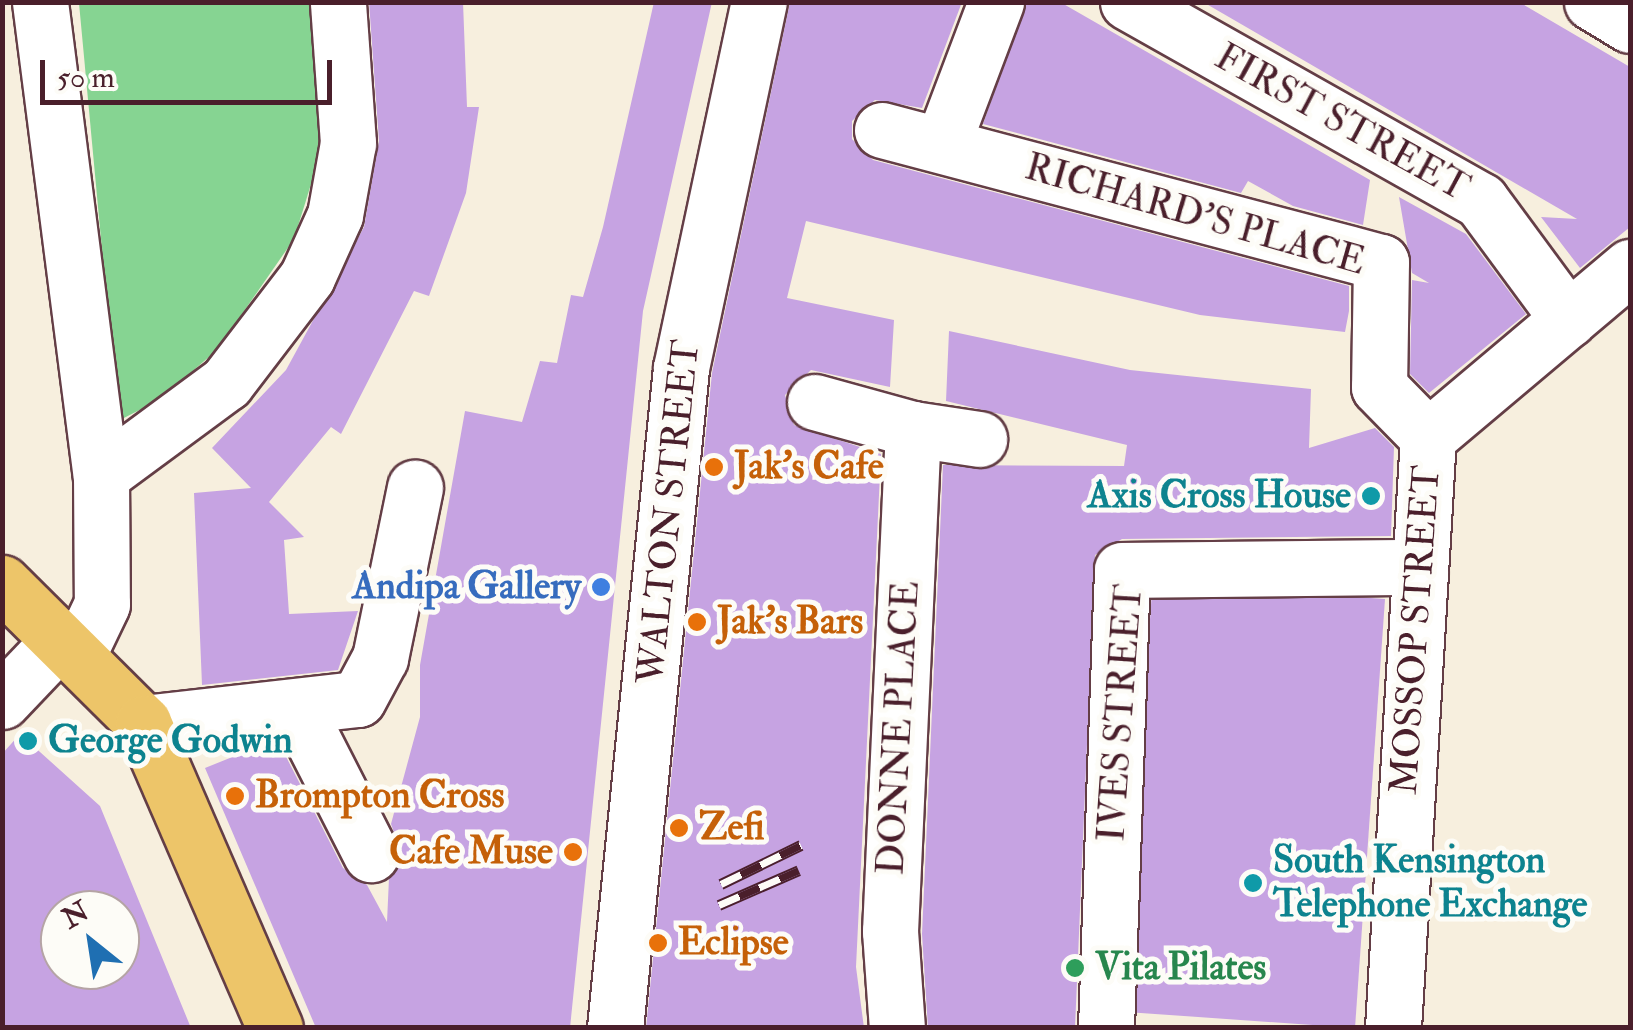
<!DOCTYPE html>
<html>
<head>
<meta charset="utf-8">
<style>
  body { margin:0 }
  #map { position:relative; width:1633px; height:1030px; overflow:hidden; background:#f7efde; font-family:"IM FELL Double Pica",serif }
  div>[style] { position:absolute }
  .green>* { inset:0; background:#86d492 }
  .building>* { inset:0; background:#c6a3e2; transform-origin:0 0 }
  .roads { filter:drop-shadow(2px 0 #643e46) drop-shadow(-2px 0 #643e46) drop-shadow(0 2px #643e46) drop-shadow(0 -2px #643e46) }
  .minor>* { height:55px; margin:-27.5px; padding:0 27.5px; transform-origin:27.5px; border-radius:27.5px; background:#fff }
  .major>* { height:55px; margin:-27.5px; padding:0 27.5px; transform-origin:27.5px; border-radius:27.5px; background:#edc569 }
  .rail>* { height:11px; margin-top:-5.5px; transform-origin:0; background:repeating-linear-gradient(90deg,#fdfcf7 0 22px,#4a1f2b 0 44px); box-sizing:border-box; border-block:2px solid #4a1f2b }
  .dots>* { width:28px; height:28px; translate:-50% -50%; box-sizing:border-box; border:5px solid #fdfcf7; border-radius:50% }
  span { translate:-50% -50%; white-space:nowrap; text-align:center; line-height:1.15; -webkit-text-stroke:10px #fdfcf7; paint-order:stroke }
  .street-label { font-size:38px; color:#4a1f2b }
  .food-label { font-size:38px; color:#c56008; font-weight:700 }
  .left { translate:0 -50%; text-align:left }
  .right { translate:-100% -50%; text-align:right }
  .culture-label { font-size:38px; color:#0d838f; font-weight:700 }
  .shop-label { font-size:38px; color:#366cbe; font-weight:700 }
  .leisure-label { font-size:38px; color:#27864d; font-weight:700 }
  .frame { position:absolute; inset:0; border:5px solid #4a1f2b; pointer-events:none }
  .north { position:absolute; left:40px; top:890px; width:100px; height:100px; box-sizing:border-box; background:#fdfcf7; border:2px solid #b5a4a5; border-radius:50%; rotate:330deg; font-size:28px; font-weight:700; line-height:40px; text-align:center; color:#4a1f2b }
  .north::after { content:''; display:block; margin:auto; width:35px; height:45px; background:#1f6fb2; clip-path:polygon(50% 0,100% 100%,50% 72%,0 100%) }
  .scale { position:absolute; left:40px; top:60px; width:292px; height:45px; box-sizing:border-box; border:5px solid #4a1f2b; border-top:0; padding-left:12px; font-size:30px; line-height:35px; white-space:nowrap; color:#4a1f2b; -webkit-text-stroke:8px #fdfcf7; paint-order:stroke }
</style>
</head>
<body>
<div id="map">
  <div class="green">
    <i style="clip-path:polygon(79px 3px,314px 3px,321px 152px,294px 239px,217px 350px,159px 400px,118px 421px)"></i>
  </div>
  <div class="building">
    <i style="clip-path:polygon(369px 2px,463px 2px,467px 107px,479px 107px,466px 193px,429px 296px,414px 291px,341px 434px,331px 427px,269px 502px,304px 537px,284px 540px,289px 614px,358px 611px,338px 670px,202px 685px,194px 493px,251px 488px,212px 448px,286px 370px,364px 227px,379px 141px)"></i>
    <i style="clip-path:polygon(654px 2px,712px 2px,643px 311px,570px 1028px,316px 1028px,205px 768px,277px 739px,343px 868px,367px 885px,387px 922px,389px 878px,402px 855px,391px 824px,420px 717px,420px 665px,465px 411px,522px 422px,540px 361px,557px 363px,571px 295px,583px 297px,603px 227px)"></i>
    <i style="clip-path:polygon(790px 2px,962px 2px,922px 108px,875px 100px,852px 121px,852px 139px,873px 160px,1349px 286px,1349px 311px,1345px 332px,1200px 315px,806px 221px,787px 298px,894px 320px,890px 387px,811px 370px,785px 395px,794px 425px,881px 454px,856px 967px,864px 1028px,646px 1028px,712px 373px)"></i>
    <i style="clip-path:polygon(1026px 2px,1060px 2px,1370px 180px,1363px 225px,1293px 206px,1248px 181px,1241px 193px,983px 124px)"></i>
    <i style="clip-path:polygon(1203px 2px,1519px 2px,1630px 67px,1630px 227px,1580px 268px,1541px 217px,1577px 219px)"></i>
    <i style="clip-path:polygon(1399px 197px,1466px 234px,1526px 314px,1429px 393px,1410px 374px,1412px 280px,1429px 283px,1412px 273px)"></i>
    <i style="clip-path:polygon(949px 331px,1130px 370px,1311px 389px,1309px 448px,1375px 428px,1394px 447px,1391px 536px,1122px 539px,1095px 555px,1075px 1028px,928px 1028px,922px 934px,943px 465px,1124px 466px,1127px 445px,946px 401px)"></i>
    <i style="left:1385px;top:599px;width:430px;height:233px;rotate:94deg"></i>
    <i style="clip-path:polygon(evenodd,20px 734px,100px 806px,191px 1028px,2px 1028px,2px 754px,20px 734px,60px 910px,120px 910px,120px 970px,60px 970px,60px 910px)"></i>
  </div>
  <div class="roads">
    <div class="minor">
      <i style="left:40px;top:2px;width:477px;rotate:82.7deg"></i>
      <i style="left:101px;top:475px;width:129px;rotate:89.6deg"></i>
      <i style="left:102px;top:604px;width:53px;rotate:115.6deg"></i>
      <i style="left:1128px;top:2px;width:405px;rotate:29.4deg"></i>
      <i style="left:1481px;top:201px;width:147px;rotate:53.6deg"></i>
      <i style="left:1592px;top:2px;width:44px;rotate:31.2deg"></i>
      <i style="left:882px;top:130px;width:516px;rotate:14.82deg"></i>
      <i style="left:1381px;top:262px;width:125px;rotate:90.9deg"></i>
      <i style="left:1379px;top:387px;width:70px;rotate:45.6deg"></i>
      <i style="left:942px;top:145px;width:153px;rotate:-69.3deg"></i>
      <i style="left:815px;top:402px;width:102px;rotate:15.4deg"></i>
      <i style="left:913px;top:429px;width:503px;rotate:92.62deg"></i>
      <i style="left:890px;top:931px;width:97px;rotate:85.9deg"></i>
      <i style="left:913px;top:429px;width:67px;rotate:8.6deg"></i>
      <i style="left:101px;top:475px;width:155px;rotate:-36.4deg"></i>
      <i style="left:226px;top:383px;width:133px;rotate:-52.6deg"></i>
      <i style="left:307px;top:277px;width:68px;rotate:-65.7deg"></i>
      <i style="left:335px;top:215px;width:73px;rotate:-79.8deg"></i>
      <i style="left:348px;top:143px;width:141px;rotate:-94.1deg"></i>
      <i style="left:2px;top:701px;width:88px;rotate:-46.4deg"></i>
      <i style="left:297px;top:709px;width:163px;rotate:63deg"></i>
      <i style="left:143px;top:723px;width:216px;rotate:-6.4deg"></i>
      <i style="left:358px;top:699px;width:47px;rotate:-61.8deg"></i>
      <i style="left:380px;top:658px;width:174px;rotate:-78.4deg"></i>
      <i style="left:615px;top:1028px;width:663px;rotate:-84.29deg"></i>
      <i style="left:681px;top:368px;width:374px;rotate:-78deg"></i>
      <i style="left:1106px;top:1028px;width:458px;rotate:-88deg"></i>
      <i style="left:1122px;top:570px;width:298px;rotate:-0.6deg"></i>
      <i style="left:1393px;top:1028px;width:592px;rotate:-86.61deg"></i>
      <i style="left:1428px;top:437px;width:264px;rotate:-40.1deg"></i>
    </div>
    <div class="major">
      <i style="left:2px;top:583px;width:199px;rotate:44.8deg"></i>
      <i style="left:143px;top:723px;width:332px;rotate:66.6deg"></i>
    </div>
  </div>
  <div class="rail">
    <i style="left:721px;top:884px;width:89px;rotate:-26deg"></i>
    <i style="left:719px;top:905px;width:87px;rotate:-23.6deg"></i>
  </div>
  <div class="dots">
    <i style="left:714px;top:467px;background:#e8710a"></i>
    <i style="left:1371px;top:496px;background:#0f9aa8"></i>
    <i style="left:601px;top:587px;background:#3f7fe0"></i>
    <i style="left:697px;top:622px;background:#e8710a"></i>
    <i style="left:28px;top:741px;background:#0f9aa8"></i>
    <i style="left:235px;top:796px;background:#e8710a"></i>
    <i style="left:679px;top:828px;background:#e8710a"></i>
    <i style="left:573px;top:852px;background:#e8710a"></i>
    <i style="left:1253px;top:883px;background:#0f9aa8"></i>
    <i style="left:658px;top:943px;background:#e8710a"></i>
    <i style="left:1075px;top:968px;background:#2e9e5b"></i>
  </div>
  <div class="street-label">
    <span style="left:1342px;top:123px;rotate:29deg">FIRST STREET</span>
    <span style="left:1195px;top:215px;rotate:16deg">RICHARD'S PLACE</span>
    <span style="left:669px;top:512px;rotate:-84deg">WALTON STREET</span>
    <span style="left:1416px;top:630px;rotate:-86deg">MOSSOP STREET</span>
    <span style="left:1121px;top:713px;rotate:-86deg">IVES STREET</span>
    <span style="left:899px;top:728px;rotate:-87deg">DONNE PLACE</span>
  </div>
  <div class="food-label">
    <span class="left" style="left:734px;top:467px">Jak's Cafe</span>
    <span class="left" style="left:717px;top:622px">Jak's Bars</span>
    <span class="left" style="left:255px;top:796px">Brompton Cross</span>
    <span class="left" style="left:699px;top:828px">Zefi</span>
    <span class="right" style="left:553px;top:852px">Cafe Muse</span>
    <span class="left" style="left:678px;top:943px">Eclipse</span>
  </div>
  <div class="culture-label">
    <span class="right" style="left:1351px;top:496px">Axis Cross House</span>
    <span class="left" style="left:48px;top:741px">George Godwin</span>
    <span class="left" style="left:1273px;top:883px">South Kensington<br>Telephone Exchange</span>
  </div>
  <div class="shop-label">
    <span class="right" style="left:581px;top:587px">Andipa Gallery</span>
  </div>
  <div class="leisure-label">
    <span class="left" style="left:1095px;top:968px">Vita Pilates</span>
  </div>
  <div class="frame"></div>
  <div class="north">N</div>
  <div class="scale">50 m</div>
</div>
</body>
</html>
